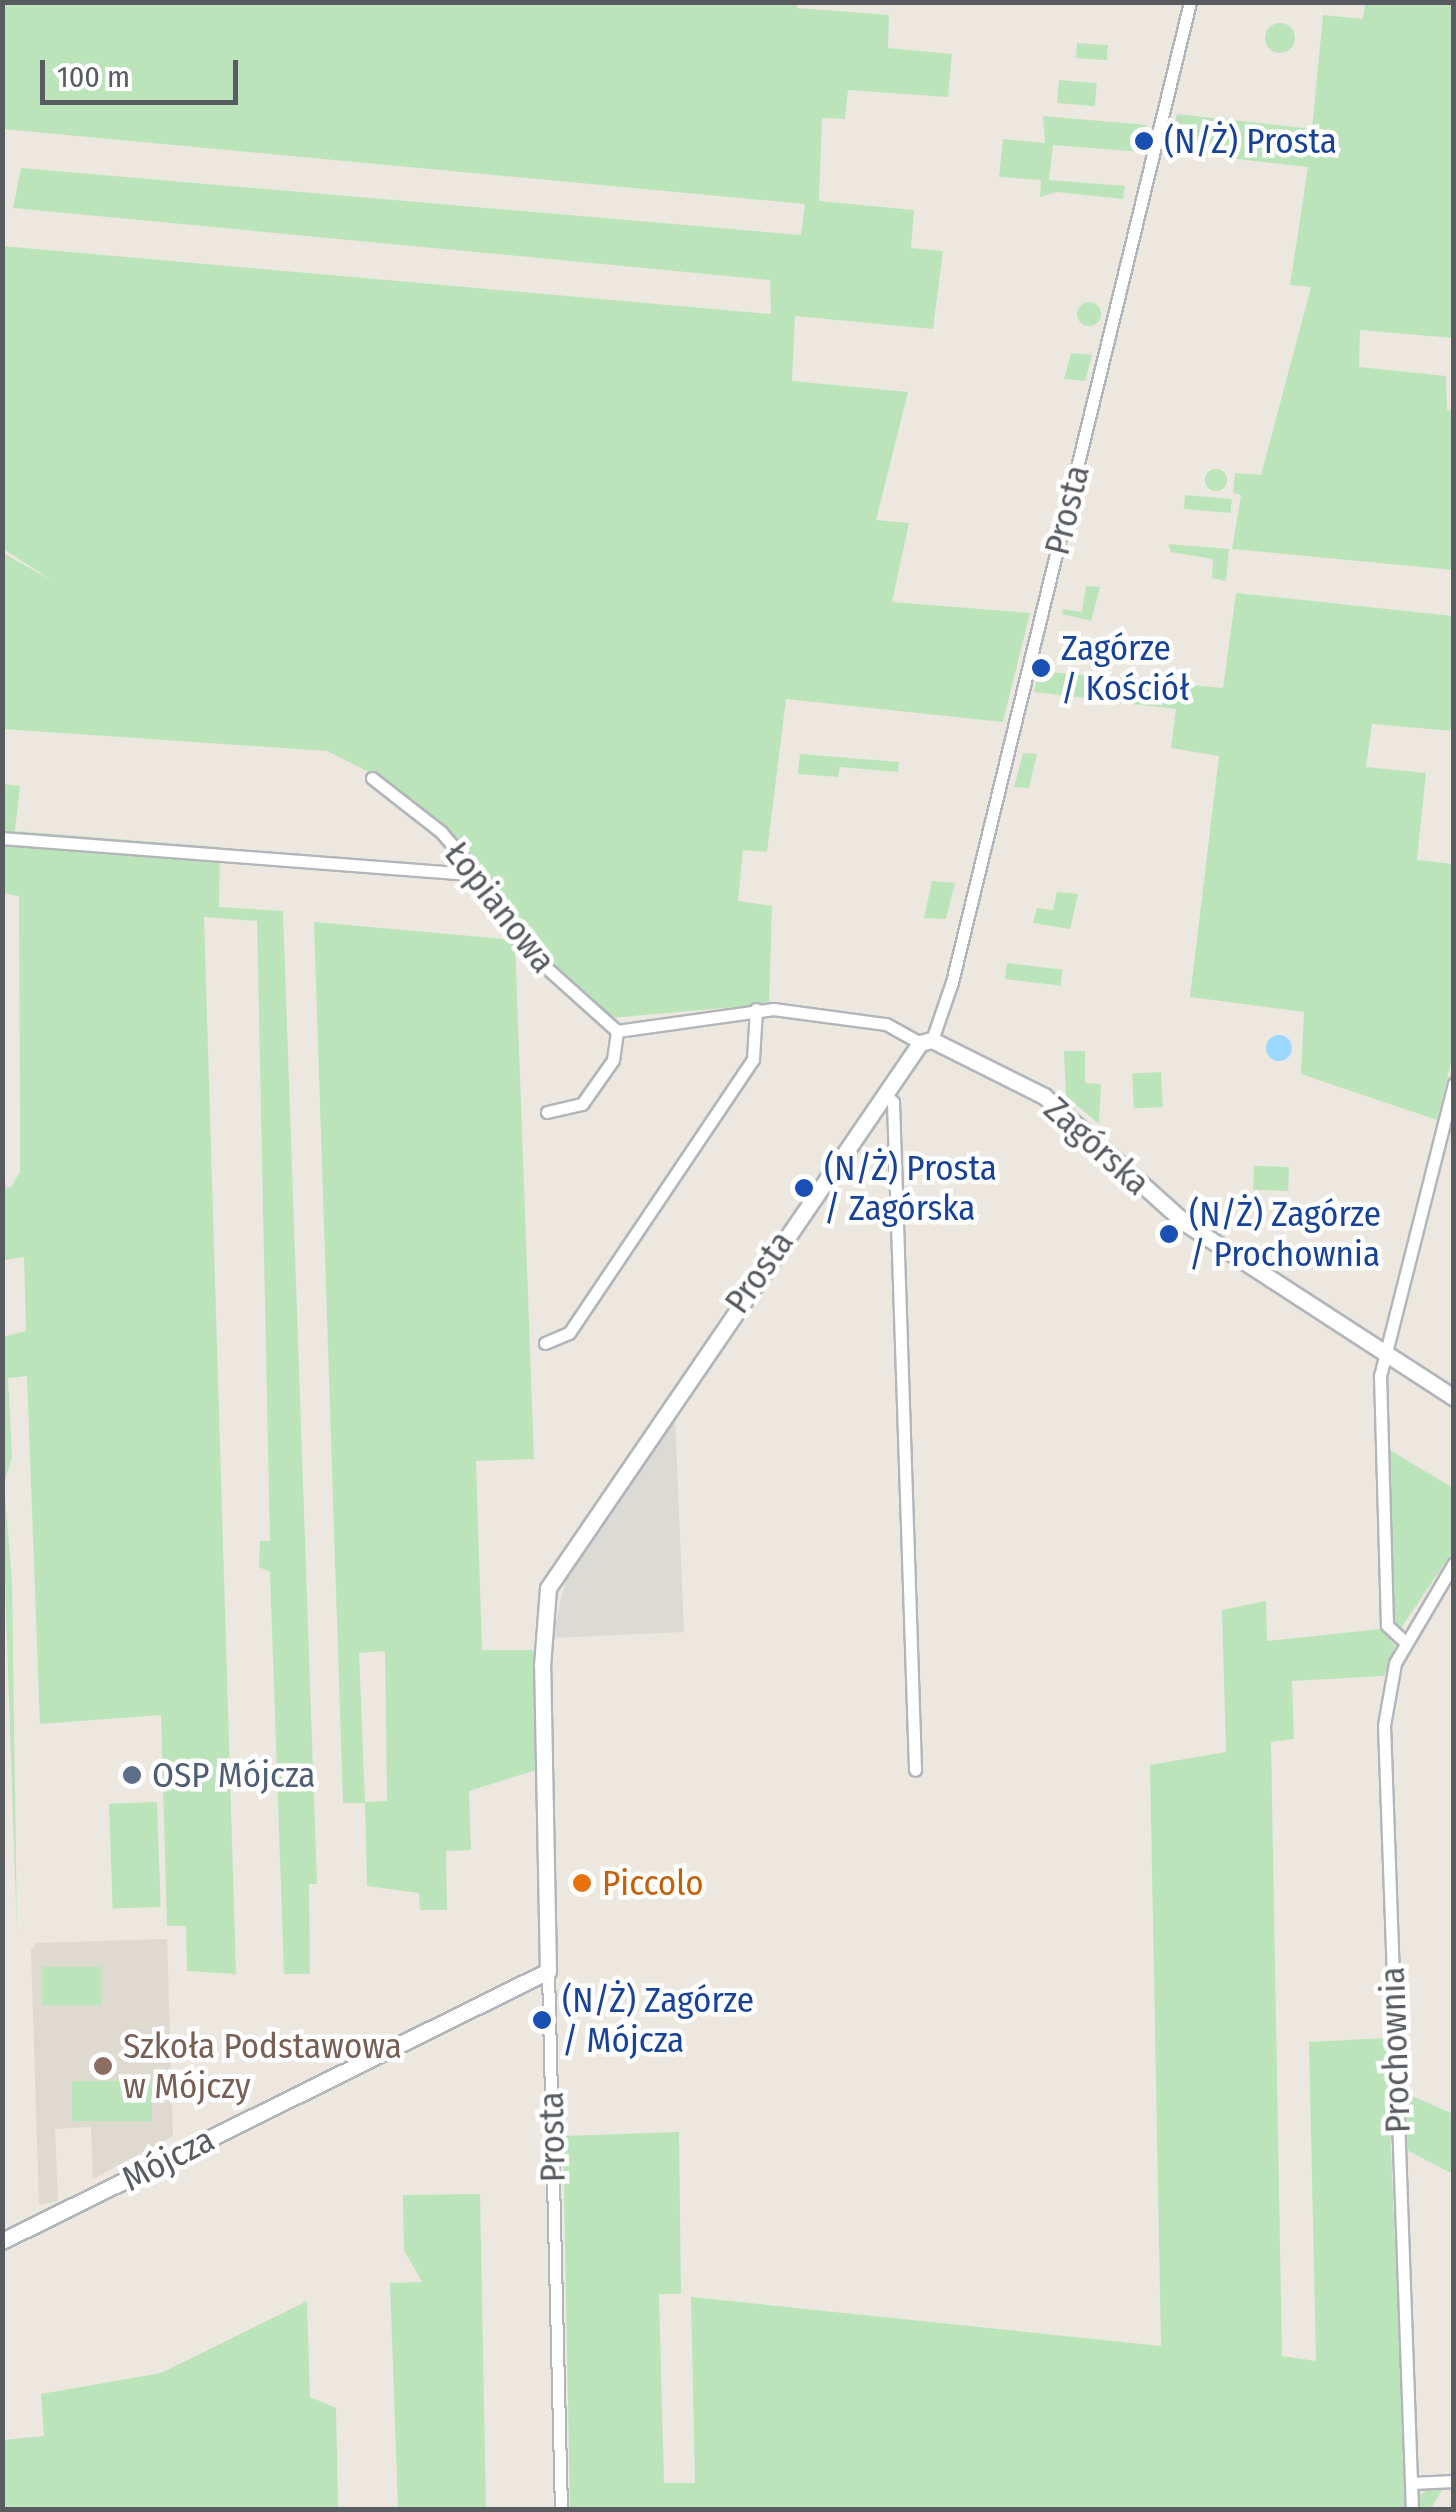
<!DOCTYPE html>
<html>
<head>
<meta charset="utf-8">
<style>
  body { margin:0 }
  #map { position:relative; width:1456px; height:2512px; overflow:hidden; background:#ece8df; font-family:"Fira Sans Condensed",sans-serif }
  div>[style] { position:absolute }
  .industrial>* { inset:0; background:#dcdad4 }
  .education>* { inset:0; background:#dedad0 }
  .green>* { inset:0; background:#bce4bb; transform-origin:0 0 }
  .round { border-radius:50% }
  .water>* { inset:0; background:#9cd8ff }
  .roads { filter:drop-shadow(2px 0 #b2b6ba) drop-shadow(-2px 0 #b2b6ba) drop-shadow(0 2px #b2b6ba) drop-shadow(0 -2px #b2b6ba) }
  .street>* { height:11px; margin:-5.5px; padding:0 5.5px; transform-origin:5.5px; border-radius:5.5px; background:#fff }
  .secondary>* { height:15px; margin:-7.5px; padding:0 7.5px; transform-origin:7.5px; border-radius:7.5px; background:#fff }
  .dots>* { width:28px; height:28px; translate:-50% -50%; box-sizing:border-box; border:5px solid #fff; border-radius:50% }
  span { translate:-50% -50%; white-space:nowrap; text-align:center; line-height:1.15; -webkit-text-stroke:9px #fff; paint-order:stroke }
  .transit-label { font-size:35px; color:#164399 }
  .left { translate:0 -50%; text-align:left }
  .street-label { font-size:35px; color:#585c61 }
  .service-label { font-size:35px; color:#4e5e75 }
  .food-label { font-size:35px; color:#c56008 }
  .education-label { font-size:35px; color:#785e54 }
  .frame { position:absolute; inset:0; border:5px solid #585c61; pointer-events:none }
  .scale { position:absolute; left:40px; top:60px; width:198px; height:45px; box-sizing:border-box; border:5px solid #585c61; border-top:0; padding-left:12px; font-size:30px; line-height:35px; white-space:nowrap; color:#585c61; -webkit-text-stroke:8px #fff; paint-order:stroke }
</style>
</head>
<body>
<div id="map">
  <div class="industrial">
    <i style="clip-path:polygon(675px 1416px,684px 1632px,552px 1638px,566px 1578px)"></i>
  </div>
  <div class="education">
    <i style="clip-path:polygon(167px 1939px,173px 2136px,93px 2179px,91px 2127px,55px 2129px,58px 2201px,39px 2205px,31px 1950px,37px 1943px)"></i>
  </div>
  <div class="green">
    <i style="clip-path:polygon(796px 2px,797px 8px,889px 15px,888px 48px,952px 54px,948px 97px,848px 90px,845px 119px,822px 118px,819px 201px,914px 210px,911px 248px,943px 251px,933px 329px,795px 316px,792px 381px,908px 392px,876px 520px,909px 523px,892px 602px,1030px 613px,1003px 722px,786px 699px,767px 852px,743px 850px,738px 901px,772px 906px,769px 1004px,610px 1018px,522px 937px,500px 891px,435px 819px,379px 777px,327px 751px,3px 729px,3px 553px,53px 581px,3px 549px,2px 246px,771px 314px,770px 280px,13px 208px,21px 168px,801px 235px,805px 204px,3px 129px,3px 3px)"></i>
    <i style="clip-path:polygon(1365px 3px,1453px 3px,1453px 338px,1360px 330px,1359px 367px,1446px 376px,1447px 410px,1454px 411px,1453px 570px,1232px 549px,1241px 495px,1233px 493px,1235px 473px,1261px 475px,1311px 287px,1290px 285px,1308px 167px,1167px 151px,1177px 114px,1312px 129px,1323px 15px,1363px 19px)"></i>
    <i class="round" style="left:1265px;top:23px;width:30px;height:30px"></i>
    <i style="left:1077px;top:43px;width:31px;height:15px;rotate:4deg"></i>
    <i style="left:1059px;top:80px;width:38px;height:23px;rotate:5deg"></i>
    <i style="clip-path:polygon(1043px 116px,1147px 125px,1141px 152px,1053px 145px,1049px 180px,1125px 186px,1123px 199px,1057px 192px,1040px 197px,1041px 180px,999px 177px,1003px 139px,1045px 143px)"></i>
    <i class="round" style="left:1077px;top:302px;width:24px;height:24px"></i>
    <i style="clip-path:polygon(1071px 353px,1092px 355px,1085px 381px,1064px 379px)"></i>
    <i class="round" style="left:1205px;top:469px;width:22px;height:22px"></i>
    <i style="left:1185px;top:495px;width:47px;height:14px;rotate:5deg"></i>
    <i style="clip-path:polygon(1168px 544px,1229px 549px,1226px 581px,1212px 578px,1213px 559px,1171px 552px)"></i>
    <i style="clip-path:polygon(1086px 586px,1100px 587px,1091px 621px,1062px 614px,1063px 609px,1082px 612px)"></i>
    <i style="clip-path:polygon(1236px 593px,1453px 616px,1453px 731px,1372px 724px,1366px 767px,1426px 773px,1417px 860px,1453px 864px,1453px 1054px,1437px 1120px,1301px 1074px,1304px 1012px,1190px 997px,1219px 756px,1171px 748px,1176px 709px,1034px 692px,1038px 671px,1223px 688px)"></i>
    <i style="clip-path:polygon(1023px 753px,1037px 754px,1029px 788px,1014px 787px)"></i>
    <i style="clip-path:polygon(800px 754px,899px 762px,898px 772px,840px 767px,838px 777px,798px 774px)"></i>
    <i style="clip-path:polygon(3px 784px,20px 786px,15px 831px,220px 847px,219px 907px,283px 911px,317px 1884px,309px 1884px,310px 1974px,284px 1974px,270px 1572px,259px 1567px,260px 1541px,270px 1541px,257px 921px,204px 917px,236px 1974px,187px 1971px,186px 1926px,167px 1926px,161px 1715px,40px 1724px,27px 1376px,8px 1378px,12px 1458px,4px 1483px,12px 1582px,17px 1933px,3px 1525px,2px 1337px,26px 1331px,24px 1257px,3px 1260px,2px 1158px,6px 1188px,11px 1187px,20px 1172px,20px 1106px,19px 896px,3px 893px)"></i>
    <i style="clip-path:polygon(932px 881px,955px 883px,946px 919px,924px 918px)"></i>
    <i style="clip-path:polygon(1057px 892px,1078px 894px,1070px 929px,1033px 923px,1037px 908px,1053px 910px)"></i>
    <i style="clip-path:polygon(evenodd,314px 922px,515px 940px,534px 1459px,476px 1461px,482px 1650px,535px 1650px,536px 1770px,469px 1791px,471px 1850px,446px 1851px,447px 1910px,420px 1910px,419px 1893px,367px 1886px,365px 1803px,343px 1803px,314px 922px,385px 1651px,387px 1801px,365px 1802px,359px 1653px,385px 1651px)"></i>
    <i style="left:1007px;top:963px;width:56px;height:16px;rotate:7deg"></i>
    <i style="clip-path:polygon(1064px 1051px,1085px 1051px,1085px 1083px,1101px 1084px,1099px 1124px,1066px 1096px)"></i>
    <i style="left:1161px;top:1072px;width:35px;height:29px;rotate:87deg"></i>
    <i style="left:1289px;top:1167px;width:24px;height:35px;rotate:92deg"></i>
    <i style="clip-path:polygon(1388px 1449px,1453px 1488px,1453px 1551px,1399px 1631px,1390px 1620px)"></i>
    <i style="clip-path:polygon(1266px 1601px,1267px 1641px,1381px 1629px,1395px 1646px,1384px 1676px,1292px 1681px,1294px 1739px,1271px 1742px,1282px 2356px,1316px 2361px,1309px 2042px,1386px 2038px,1407px 2509px,570px 2509px,563px 2136px,679px 2132px,681px 2294px,659px 2294px,664px 2483px,695px 2483px,691px 2297px,1161px 2346px,1150px 1765px,1226px 1752px,1222px 1610px)"></i>
    <i style="left:157px;top:1802px;width:105px;height:48px;rotate:88deg"></i>
    <i style="left:101px;top:1967px;width:38px;height:59px;rotate:90deg"></i>
    <i style="left:72px;top:2081px;width:80px;height:40px"></i>
    <i style="clip-path:polygon(1401px 2091px,1453px 2114px,1453px 2174px,1403px 2148px)"></i>
    <i style="clip-path:polygon(480px 2194px,486px 2509px,398px 2509px,390px 2283px,422px 2282px,404px 2250px,403px 2195px)"></i>
    <i style="clip-path:polygon(307px 2301px,310px 2397px,336px 2408px,338px 2509px,3px 2509px,3px 2440px,44px 2436px,41px 2394px,161px 2373px)"></i>
    <i style="clip-path:polygon(1431px 2487px,1442px 2490px,1431px 2509px,1417px 2510px,1419px 2496px)"></i>
  </div>
  <div class="water">
    <i class="round" style="left:1266px;top:1035px;width:26px;height:26px"></i>
  </div>
  <div class="roads">
    <div class="street">
      <i style="left:372px;top:778px;width:88px;rotate:38deg"></i>
      <i style="left:441px;top:832px;width:77px;rotate:49.2deg"></i>
      <i style="left:491px;top:890px;width:61px;rotate:61.8deg"></i>
      <i style="left:520px;top:944px;width:130px;rotate:41.9deg"></i>
      <i style="left:617px;top:1031px;width:158px;rotate:-8deg"></i>
      <i style="left:773px;top:1009px;width:114px;rotate:7.6deg"></i>
      <i style="left:886px;top:1024px;width:39px;rotate:29deg"></i>
      <i style="left:2px;top:838px;width:477px;rotate:4.4deg"></i>
      <i style="left:932px;top:1040px;width:61px;rotate:-71deg"></i>
      <i style="left:952px;top:982px;width:1008px;rotate:-76.35deg"></i>
      <i style="left:884px;top:1093px;width:13px;rotate:45deg"></i>
      <i style="left:893px;top:1102px;width:668px;rotate:88.11deg"></i>
      <i style="left:547px;top:1112px;width:36px;rotate:-13deg"></i>
      <i style="left:582px;top:1104px;width:54px;rotate:-54.8deg"></i>
      <i style="left:613px;top:1060px;width:29px;rotate:-82deg"></i>
      <i style="left:545px;top:1343px;width:26px;rotate:-23deg"></i>
      <i style="left:569px;top:1333px;width:330px;rotate:-56.1deg"></i>
      <i style="left:753px;top:1059px;width:50px;rotate:-86.6deg"></i>
      <i style="left:1405px;top:1642px;width:25px;rotate:-137deg"></i>
      <i style="left:1387px;top:1625px;width:249px;rotate:-91.6deg"></i>
      <i style="left:1380px;top:1376px;width:302px;rotate:-75.8deg"></i>
      <i style="left:548px;top:1971px;width:539px;rotate:88.62deg"></i>
      <i style="left:1411px;top:2483px;width:758px;rotate:-92.04deg"></i>
      <i style="left:1384px;top:1725px;width:63px;rotate:-79.9deg"></i>
      <i style="left:1395px;top:1663px;width:116px;rotate:-59.5deg"></i>
      <i style="left:1412px;top:2510px;width:27px;rotate:-92deg"></i>
      <i style="left:1411px;top:2483px;width:43px;rotate:-2.7deg"></i>
    </div>
    <div class="secondary">
      <i style="left:2px;top:2241px;width:609px;rotate:-26.31deg"></i>
      <i style="left:548px;top:1971px;width:305px;rotate:-91.1deg"></i>
      <i style="left:542px;top:1666px;width:78px;rotate:-85.6deg"></i>
      <i style="left:548px;top:1588px;width:660px;rotate:-55.68deg"></i>
      <i style="left:920px;top:1043px;width:12px;rotate:-14deg"></i>
      <i style="left:932px;top:1040px;width:125px;rotate:26.6deg"></i>
      <i style="left:1044px;top:1096px;width:190px;rotate:42deg"></i>
      <i style="left:1185px;top:1223px;width:321px;rotate:33deg"></i>
    </div>
  </div>
  <div class="dots">
    <i style="left:1144px;top:141px;background:#1a4fb4"></i>
    <i style="left:1041px;top:668px;background:#1a4fb4"></i>
    <i style="left:804px;top:1188px;background:#1a4fb4"></i>
    <i style="left:1169px;top:1234px;background:#1a4fb4"></i>
    <i style="left:132px;top:1775px;background:#5c6f8a"></i>
    <i style="left:582px;top:1883px;background:#e8710a"></i>
    <i style="left:542px;top:2020px;background:#1a4fb4"></i>
    <i style="left:103px;top:2066px;background:#8d6e63"></i>
  </div>
  <div class="transit-label">
    <span class="left" style="left:1164px;top:141px">(N/Ż) Prosta</span>
    <span class="left" style="left:1061px;top:668px">Zagórze<br>/ Kościół</span>
    <span class="left" style="left:824px;top:1188px">(N/Ż) Prosta<br>/ Zagórska</span>
    <span class="left" style="left:1189px;top:1234px">(N/Ż) Zagórze<br>/ Prochownia</span>
    <span class="left" style="left:562px;top:2020px">(N/Ż) Zagórze<br>/ Mójcza</span>
  </div>
  <div class="street-label">
    <span style="left:1067px;top:510px;rotate:-76deg">Prosta</span>
    <span style="left:500px;top:907px;rotate:52deg">Łopianowa</span>
    <span style="left:1097px;top:1146px;rotate:42deg">Zagórska</span>
    <span style="left:759px;top:1272px;rotate:-55deg">Prosta</span>
    <span style="left:1395px;top:2050px;rotate:-92deg">Prochownia</span>
    <span style="left:552px;top:2137px;rotate:-91deg">Prosta</span>
    <span style="left:168px;top:2159px;rotate:-27deg">Mójcza</span>
  </div>
  <div class="service-label">
    <span class="left" style="left:152px;top:1775px">OSP Mójcza</span>
  </div>
  <div class="food-label">
    <span class="left" style="left:602px;top:1883px">Piccolo</span>
  </div>
  <div class="education-label">
    <span class="left" style="left:123px;top:2066px">Szkoła Podstawowa<br>w Mójczy</span>
  </div>
  <div class="frame"></div>
  <div class="scale">100 m</div>
</div>
</body>
</html>
